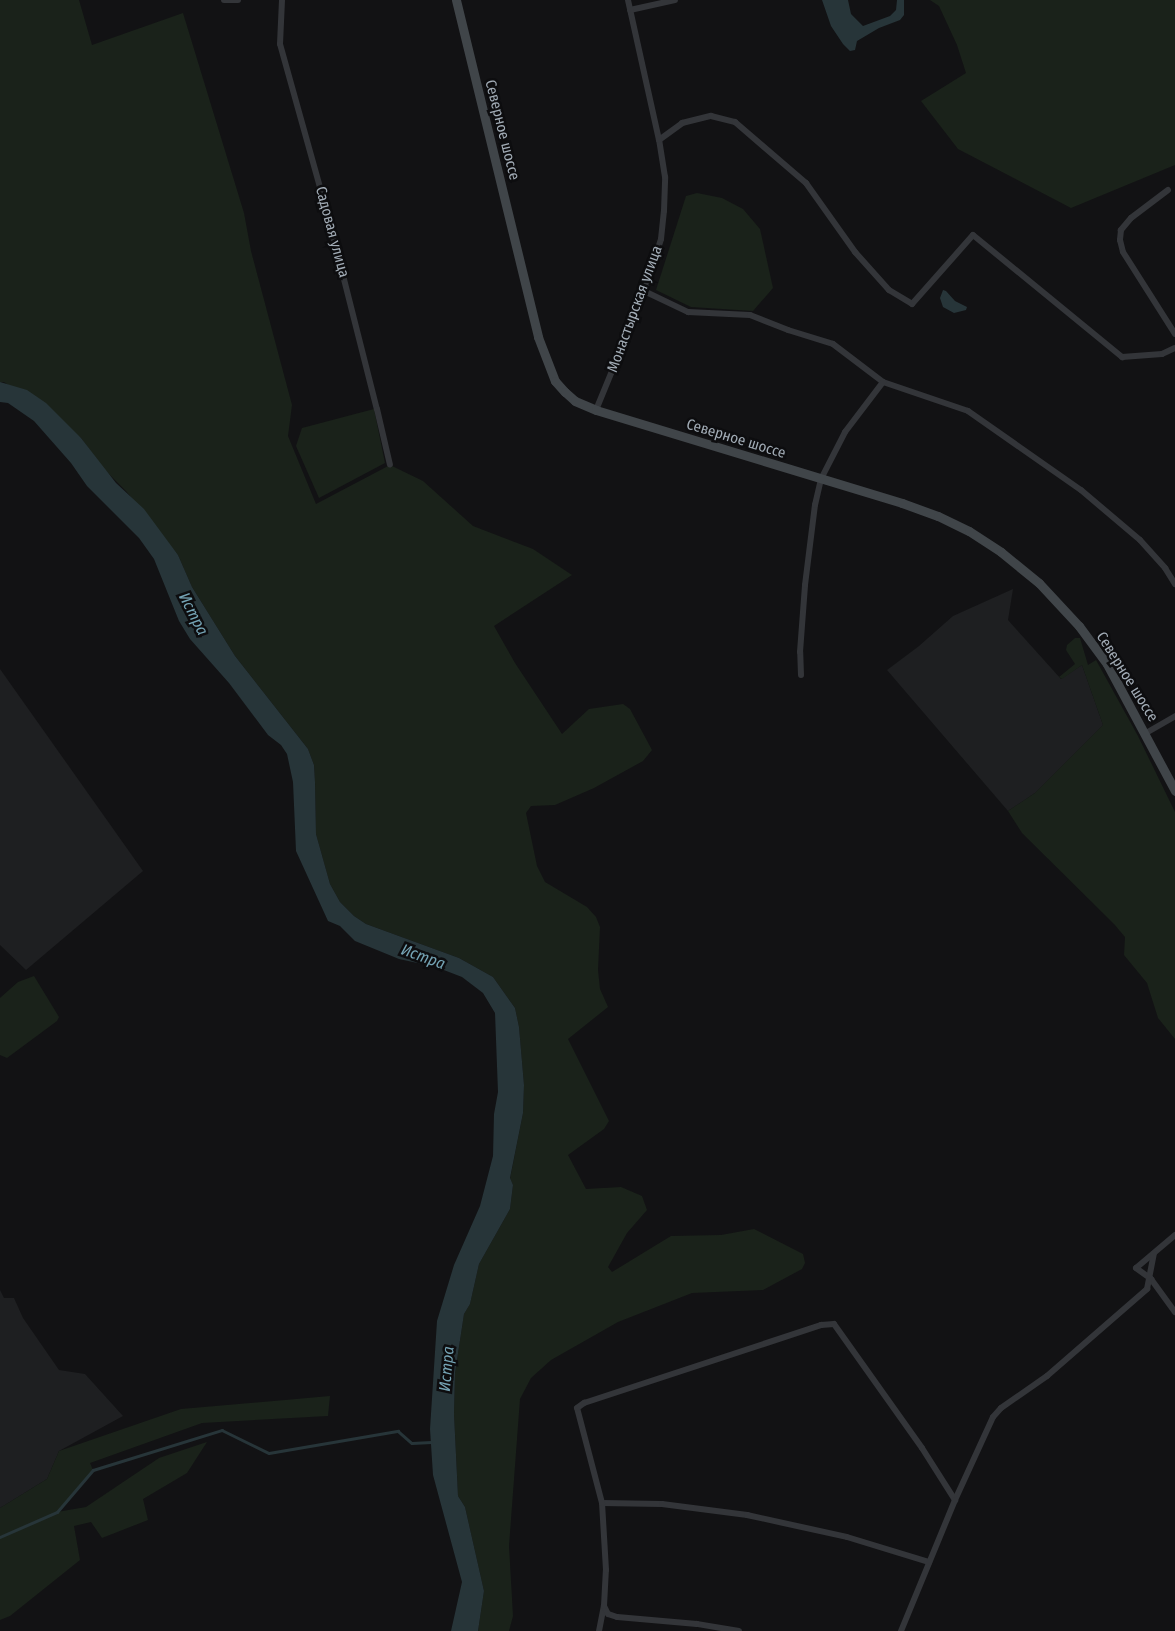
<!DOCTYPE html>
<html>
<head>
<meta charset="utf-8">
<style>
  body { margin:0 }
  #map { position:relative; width:1175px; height:1631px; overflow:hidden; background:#121214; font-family:"Fira Sans Condensed",sans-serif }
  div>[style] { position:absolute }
  .built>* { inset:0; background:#1e1f21 }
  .green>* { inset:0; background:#1a221a }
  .water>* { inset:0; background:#273539 }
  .stream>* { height:2.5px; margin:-1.25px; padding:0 1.25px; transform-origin:1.25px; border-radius:1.25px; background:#273539 }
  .street>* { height:6px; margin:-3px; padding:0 3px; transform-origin:3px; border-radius:3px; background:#333539 }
  .secondary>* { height:9px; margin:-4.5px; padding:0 4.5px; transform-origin:4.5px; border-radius:4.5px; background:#404549 }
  span { translate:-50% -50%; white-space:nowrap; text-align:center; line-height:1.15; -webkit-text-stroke:5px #0d0d0f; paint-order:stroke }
  .street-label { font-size:15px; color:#a2acb6 }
  .water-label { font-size:16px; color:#75a4b5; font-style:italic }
</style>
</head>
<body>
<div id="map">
  <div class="built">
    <i style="clip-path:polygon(1013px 589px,1008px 620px,1061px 679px,1082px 665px,1103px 725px,1035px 793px,1008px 811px,887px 670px,919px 646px,953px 616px)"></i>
    <i style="clip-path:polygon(0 669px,143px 871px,26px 970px,0 945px)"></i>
    <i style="clip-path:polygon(0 1290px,4px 1298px,14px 1298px,23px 1318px,59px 1370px,85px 1374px,123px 1416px,59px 1451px,47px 1479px,0 1508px)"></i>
  </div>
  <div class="green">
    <i style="clip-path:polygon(0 0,79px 0,92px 45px,183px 13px,244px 213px,251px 251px,292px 405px,288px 436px,316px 504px,390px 465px,423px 481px,473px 526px,533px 549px,572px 575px,494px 626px,515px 663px,562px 734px,589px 709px,623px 704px,630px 709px,652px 750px,643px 761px,594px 788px,555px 805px,531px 806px,526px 813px,537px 866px,545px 882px,587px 907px,596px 917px,600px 927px,598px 970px,600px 989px,608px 1007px,568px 1039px,609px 1121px,604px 1129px,568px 1155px,586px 1189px,621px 1187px,642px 1196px,647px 1210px,627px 1233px,608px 1267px,612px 1272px,671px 1236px,721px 1235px,754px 1229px,803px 1254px,805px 1263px,802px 1269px,763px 1290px,692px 1293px,618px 1322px,551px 1360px,531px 1378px,520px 1399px,509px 1546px,513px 1616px,509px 1631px,478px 1631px,484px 1591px,465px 1507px,458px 1496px,454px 1414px,455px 1373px,464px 1314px,470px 1304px,479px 1264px,510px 1209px,513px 1185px,510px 1179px,523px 1113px,524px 1085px,519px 1027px,515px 1008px,493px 977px,459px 958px,366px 924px,354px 916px,340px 902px,330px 884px,316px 834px,315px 782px,314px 765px,308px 749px,235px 656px,192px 587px,178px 555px,126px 491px,103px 468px,81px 438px,4px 382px,0 382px)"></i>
    <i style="clip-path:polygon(930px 0,1175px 0,1175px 165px,1071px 208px,958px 149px,921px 101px,966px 73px,957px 45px,939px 6px)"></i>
    <i style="clip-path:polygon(697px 193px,722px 198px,743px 209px,760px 229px,773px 288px,753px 311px,691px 307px,656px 290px,686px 196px)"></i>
    <i style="clip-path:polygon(374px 409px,385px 463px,319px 498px,296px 446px,302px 428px)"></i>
    <i style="clip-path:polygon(1075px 638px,1080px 638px,1088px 665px,1096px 660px,1138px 736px,1175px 812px,1175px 1039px,1158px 1018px,1147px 983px,1124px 955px,1125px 937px,1114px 924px,1022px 833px,1008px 811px,1035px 793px,1103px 725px,1082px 665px,1062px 679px,1059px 677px,1075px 664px,1066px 650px,1067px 645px)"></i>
    <i style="clip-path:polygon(34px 976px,59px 1017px,57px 1021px,7px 1058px,0 1055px,0 998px,18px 982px)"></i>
    <i style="clip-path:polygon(330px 1396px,328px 1416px,202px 1423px,90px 1463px,93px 1470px,57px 1512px,86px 1507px,159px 1458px,207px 1442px,187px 1473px,143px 1499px,148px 1520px,102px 1538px,91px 1522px,74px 1526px,80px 1560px,10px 1616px,0 1620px,0 1508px,47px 1479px,59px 1451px,181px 1409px)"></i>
  </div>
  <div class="water">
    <i style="clip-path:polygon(822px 0,848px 0,851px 14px,863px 26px,890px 16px,896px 10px,897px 0,904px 0,904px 15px,900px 20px,879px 28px,857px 41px,855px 50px,850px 51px,843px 44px,831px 26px)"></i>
    <i style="clip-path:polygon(943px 290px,946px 291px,955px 301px,967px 307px,966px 310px,954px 313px,943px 307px,940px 298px)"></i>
    <i style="clip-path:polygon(0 382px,27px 390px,46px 403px,81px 438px,116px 483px,144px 509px,178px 555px,192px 587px,235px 656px,308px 749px,314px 765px,315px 782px,316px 834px,330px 884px,340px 902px,354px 916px,366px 924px,459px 958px,493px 977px,515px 1008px,519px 1027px,524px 1085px,523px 1113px,510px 1178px,513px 1185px,510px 1209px,479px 1264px,470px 1304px,464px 1314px,455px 1373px,454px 1414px,458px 1496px,465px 1507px,484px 1591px,478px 1631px,451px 1631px,462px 1582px,433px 1475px,430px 1429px,437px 1321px,454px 1265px,480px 1206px,493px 1156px,494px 1114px,498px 1092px,495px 1013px,483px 993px,462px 977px,436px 967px,399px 959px,355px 941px,340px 926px,328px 921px,296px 851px,293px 782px,287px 754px,281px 745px,268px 735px,229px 683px,190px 639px,179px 621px,154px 559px,139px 538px,87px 486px,71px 463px,34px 421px,8px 403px,0 402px)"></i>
  </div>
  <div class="stream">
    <i style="left:0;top:1537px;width:62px;rotate:-23.7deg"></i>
    <i style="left:57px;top:1512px;width:55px;rotate:-49.4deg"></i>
    <i style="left:93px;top:1470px;width:135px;rotate:-17.2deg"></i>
    <i style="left:222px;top:1430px;width:52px;rotate:26.1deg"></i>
    <i style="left:269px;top:1453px;width:131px;rotate:-9.7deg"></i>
    <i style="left:398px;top:1431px;width:18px;rotate:41deg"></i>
    <i style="left:412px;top:1443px;width:19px;rotate:-3deg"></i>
  </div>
  <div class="street">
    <i style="left:224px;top:0;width:14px"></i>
    <i style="left:282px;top:0;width:44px;rotate:92.6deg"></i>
    <i style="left:280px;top:44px;width:179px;rotate:74.4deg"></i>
    <i style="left:328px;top:216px;width:199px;rotate:75.8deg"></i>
    <i style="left:377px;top:409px;width:57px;rotate:76.9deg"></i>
    <i style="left:630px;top:10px;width:46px;rotate:-12.5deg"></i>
    <i style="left:659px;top:140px;width:29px;rotate:-36deg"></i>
    <i style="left:682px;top:123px;width:30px;rotate:-14deg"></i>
    <i style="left:711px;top:116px;width:25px;rotate:14deg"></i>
    <i style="left:735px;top:122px;width:94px;rotate:40.7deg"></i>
    <i style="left:806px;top:183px;width:85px;rotate:54.6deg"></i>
    <i style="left:855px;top:252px;width:51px;rotate:48.2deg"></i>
    <i style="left:889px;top:290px;width:27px;rotate:31deg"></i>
    <i style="left:912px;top:304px;width:92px;rotate:-48.5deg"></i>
    <i style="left:973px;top:235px;width:193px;rotate:39.3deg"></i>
    <i style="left:1122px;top:357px;width:40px;rotate:-4.3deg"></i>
    <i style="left:1162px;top:354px;width:14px;rotate:-25deg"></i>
    <i style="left:1168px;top:190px;width:46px;rotate:142.9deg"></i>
    <i style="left:1131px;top:218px;width:16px;rotate:130deg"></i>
    <i style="left:1121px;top:230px;width:10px;rotate:96deg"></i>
    <i style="left:1120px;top:240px;width:12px;rotate:76deg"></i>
    <i style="left:1123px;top:252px;width:97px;rotate:57.6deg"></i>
    <i style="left:644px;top:291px;width:49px;rotate:25.5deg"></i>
    <i style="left:688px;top:312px;width:62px;rotate:2.8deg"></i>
    <i style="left:750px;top:315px;width:41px;rotate:21.5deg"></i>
    <i style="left:788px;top:330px;width:47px;rotate:17.3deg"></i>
    <i style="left:833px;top:344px;width:63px;rotate:37.2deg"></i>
    <i style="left:883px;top:382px;width:90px;rotate:18.8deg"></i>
    <i style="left:968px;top:411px;width:138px;rotate:35deg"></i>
    <i style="left:1081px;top:490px;width:77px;rotate:40.3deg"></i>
    <i style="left:1140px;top:540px;width:38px;rotate:48deg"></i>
    <i style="left:1165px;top:568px;width:19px;rotate:58deg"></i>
    <i style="left:596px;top:410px;width:121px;rotate:-67.7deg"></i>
    <i style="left:642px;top:298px;width:62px;rotate:-72.1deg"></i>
    <i style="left:661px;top:239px;width:28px;rotate:-84deg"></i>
    <i style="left:664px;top:211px;width:34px;rotate:-88deg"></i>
    <i style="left:665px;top:177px;width:37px;rotate:-99deg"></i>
    <i style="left:659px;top:140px;width:143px;rotate:-102.5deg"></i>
    <i style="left:801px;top:675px;width:23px;rotate:-92deg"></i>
    <i style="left:800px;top:652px;width:67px;rotate:-85.7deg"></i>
    <i style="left:805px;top:585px;width:81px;rotate:-82.9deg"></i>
    <i style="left:815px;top:505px;width:27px;rotate:-77deg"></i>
    <i style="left:821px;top:479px;width:53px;rotate:-62.9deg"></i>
    <i style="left:845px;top:432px;width:63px;rotate:-52.8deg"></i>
    <i style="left:1146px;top:733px;width:34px;rotate:-30deg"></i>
    <i style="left:1175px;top:1235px;width:51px;rotate:139.8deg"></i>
    <i style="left:1136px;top:1268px;width:19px;rotate:36deg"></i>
    <i style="left:1151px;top:1279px;width:41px;rotate:54deg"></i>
    <i style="left:955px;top:1500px;width:91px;rotate:-65.4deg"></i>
    <i style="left:993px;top:1417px;width:12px;rotate:-48deg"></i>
    <i style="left:1001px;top:1408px;width:56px;rotate:-34.8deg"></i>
    <i style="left:1047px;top:1376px;width:133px;rotate:-41deg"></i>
    <i style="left:1147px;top:1289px;width:36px;rotate:-79deg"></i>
    <i style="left:602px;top:1503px;width:60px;rotate:1deg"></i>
    <i style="left:662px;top:1504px;width:86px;rotate:7.4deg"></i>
    <i style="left:747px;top:1515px;width:102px;rotate:12.4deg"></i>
    <i style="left:847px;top:1537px;width:86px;rotate:17deg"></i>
    <i style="left:599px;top:1631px;width:25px;rotate:-79deg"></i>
    <i style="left:739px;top:1631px;width:43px;rotate:-170.5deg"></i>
    <i style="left:697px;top:1624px;width:80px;rotate:-175deg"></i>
    <i style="left:617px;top:1617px;width:9px;rotate:-162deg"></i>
    <i style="left:608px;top:1614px;width:9px;rotate:-117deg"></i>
    <i style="left:604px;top:1606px;width:36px;rotate:-87deg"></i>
    <i style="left:606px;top:1570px;width:67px;rotate:-93.4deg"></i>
    <i style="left:602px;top:1503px;width:98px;rotate:-104.7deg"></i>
    <i style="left:577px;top:1408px;width:9px;rotate:-36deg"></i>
    <i style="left:584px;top:1403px;width:250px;rotate:-18.2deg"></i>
    <i style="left:821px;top:1325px;width:13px;rotate:-4deg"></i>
    <i style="left:834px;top:1324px;width:152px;rotate:54.6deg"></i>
    <i style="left:922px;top:1448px;width:62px;rotate:57.6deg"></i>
    <i style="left:955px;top:1500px;width:142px;rotate:112.4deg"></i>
  </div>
  <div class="secondary">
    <i style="left:456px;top:0;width:347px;rotate:76.3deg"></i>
    <i style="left:538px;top:337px;width:47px;rotate:68.9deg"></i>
    <i style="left:555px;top:381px;width:15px;rotate:48deg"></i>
    <i style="left:565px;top:392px;width:13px;rotate:42deg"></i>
    <i style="left:575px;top:401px;width:23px;rotate:23deg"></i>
    <i style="left:596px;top:410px;width:320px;rotate:16.9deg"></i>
    <i style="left:902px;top:503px;width:38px;rotate:20deg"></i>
    <i style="left:938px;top:516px;width:34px;rotate:26deg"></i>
    <i style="left:969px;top:531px;width:38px;rotate:33deg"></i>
    <i style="left:1001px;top:552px;width:49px;rotate:39.2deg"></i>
    <i style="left:1039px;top:583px;width:59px;rotate:47.1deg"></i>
    <i style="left:1079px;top:626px;width:47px;rotate:53.6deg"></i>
    <i style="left:1107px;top:664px;width:144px;rotate:61.8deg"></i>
  </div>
  <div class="street-label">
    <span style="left:502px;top:130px;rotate:76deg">Северное шоссе</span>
    <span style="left:332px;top:232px;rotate:75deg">Садовая улица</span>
    <span style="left:635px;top:309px;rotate:-70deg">Монастырская улица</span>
    <span style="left:736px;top:439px;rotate:17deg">Северное шоссе</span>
    <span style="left:1127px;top:677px;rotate:58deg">Северное шоссе</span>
  </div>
  <div class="water-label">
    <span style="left:193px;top:614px;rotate:63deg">Истра</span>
    <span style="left:423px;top:957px;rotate:20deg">Истра</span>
    <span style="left:447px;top:1369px;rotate:-85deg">Истра</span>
  </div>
</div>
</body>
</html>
